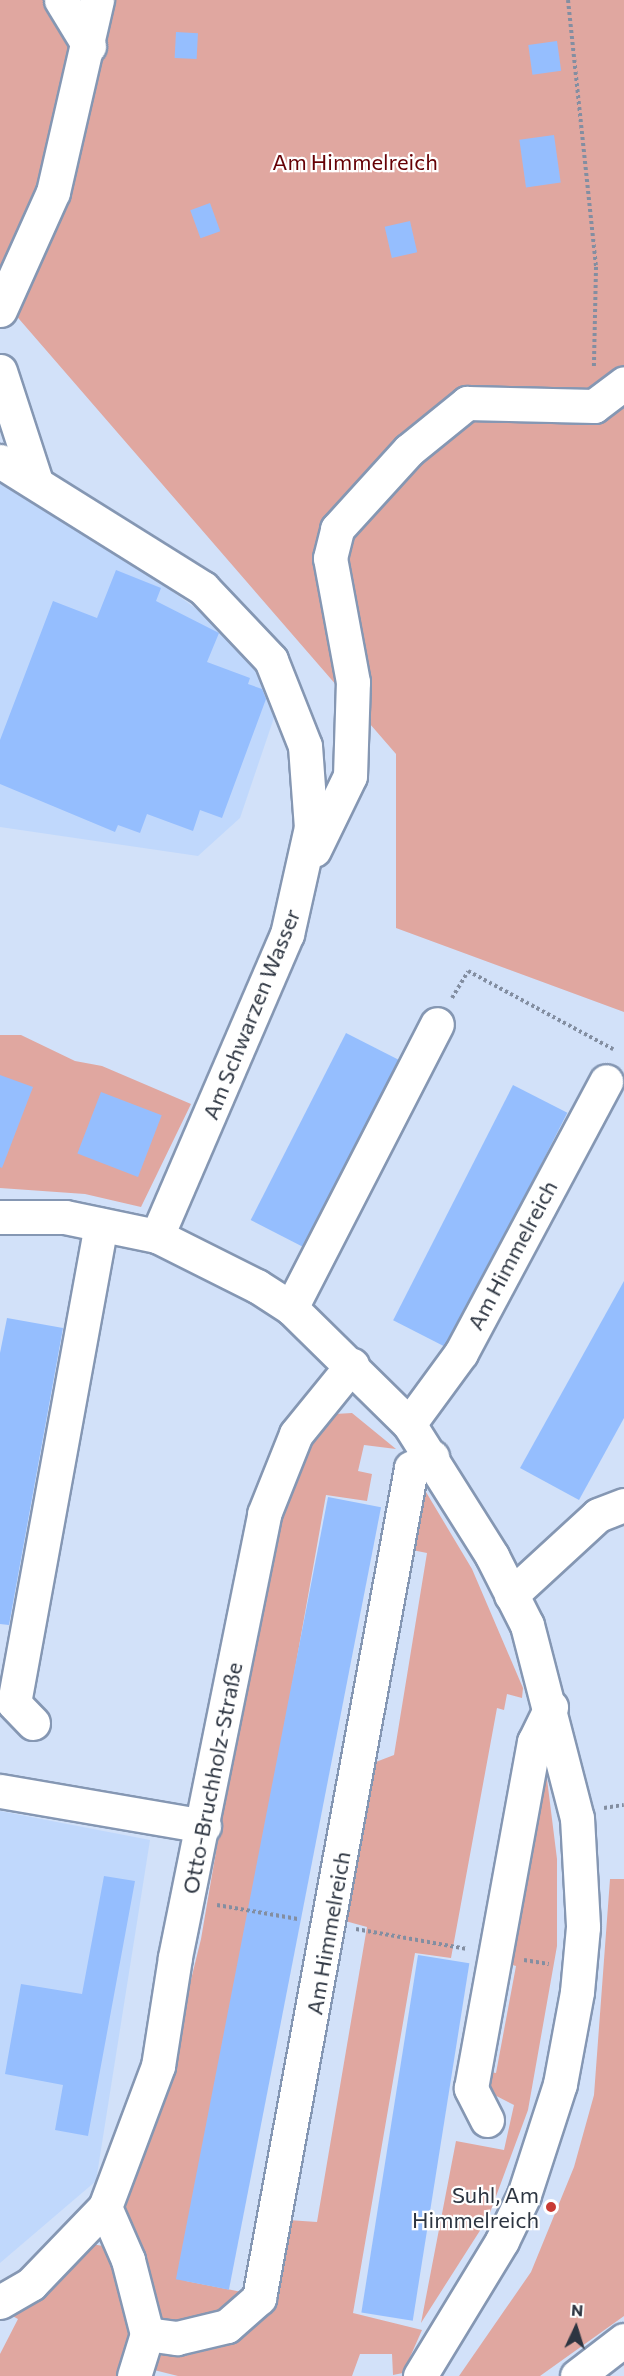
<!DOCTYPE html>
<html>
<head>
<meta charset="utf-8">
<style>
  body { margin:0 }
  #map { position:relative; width:624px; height:2376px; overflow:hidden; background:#d2e1f9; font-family:Commissioner,sans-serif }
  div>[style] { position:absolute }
  .built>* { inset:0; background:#c0d8fc }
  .green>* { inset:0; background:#e0a7a0 }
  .building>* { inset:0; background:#95befe; transform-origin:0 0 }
  .path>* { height:4px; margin-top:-2px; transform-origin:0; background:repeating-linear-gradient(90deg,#838ea1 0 3px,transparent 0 6px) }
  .roads { filter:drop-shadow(2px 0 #8597b3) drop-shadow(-2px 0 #8597b3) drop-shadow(0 2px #8597b3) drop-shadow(0 -2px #8597b3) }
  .minor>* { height:33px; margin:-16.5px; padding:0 16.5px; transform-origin:16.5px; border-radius:16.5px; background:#fff }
  .dots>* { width:16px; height:16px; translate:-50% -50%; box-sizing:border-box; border:3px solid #fff; border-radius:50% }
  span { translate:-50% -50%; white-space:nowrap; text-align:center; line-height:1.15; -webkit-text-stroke:4.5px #fff; paint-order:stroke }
  .park-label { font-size:22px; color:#660005 }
  .street-label { font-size:22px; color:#2d3541 }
  .poi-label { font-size:22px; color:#2d3541 }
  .right { translate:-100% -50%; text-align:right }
  .north { position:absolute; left:546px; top:2298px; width:60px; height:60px; -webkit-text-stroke:4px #fff; paint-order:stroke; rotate:4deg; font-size:16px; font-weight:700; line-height:24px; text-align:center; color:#2d3541 }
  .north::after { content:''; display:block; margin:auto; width:21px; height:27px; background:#2d3541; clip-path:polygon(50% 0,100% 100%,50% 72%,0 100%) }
</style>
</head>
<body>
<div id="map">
  <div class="built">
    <i style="clip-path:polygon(0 480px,108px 545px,220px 626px,280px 700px,240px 818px,198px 856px,0 827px)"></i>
    <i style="clip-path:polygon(0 1811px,150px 1840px,96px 2181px,0 2263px)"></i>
  </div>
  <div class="green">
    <i style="clip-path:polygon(0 0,624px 0,624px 1012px,396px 928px,396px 754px,0 297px)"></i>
    <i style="clip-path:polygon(0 1035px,21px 1035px,75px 1061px,102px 1066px,191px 1104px,141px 1207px,85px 1194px,0 1188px)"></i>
    <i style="clip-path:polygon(352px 1413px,396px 1449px,364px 1445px,358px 1471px,372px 1474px,367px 1501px,326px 1495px,186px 2281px,242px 2292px,209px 2322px,163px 2322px,120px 2196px,172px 2057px,201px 1939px,272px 1526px,302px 1452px,318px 1429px,335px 1414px)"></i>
    <i style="clip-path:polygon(423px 1487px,472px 1569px,523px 1688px,522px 1698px,507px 1694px,504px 1710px,497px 1708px,451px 1958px,415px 1953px,353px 2313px,422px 2330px,403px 2373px,393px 2375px,392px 2354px,360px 2354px,352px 2376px,178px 2376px,150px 2369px,152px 2353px,184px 2356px,222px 2347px,244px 2327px,288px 2220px,317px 2222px,367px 1927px,338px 1919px,368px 1765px,394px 1755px,427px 1553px,407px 1549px)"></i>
    <i style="clip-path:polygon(545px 1763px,557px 1859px,557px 1946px,528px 2110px,488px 2218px,421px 2323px,456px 2141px,504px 2150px,514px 2105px,481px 2088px,485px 2071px,496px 2073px,516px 1966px,505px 1963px)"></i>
    <i style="clip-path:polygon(610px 1879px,624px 1879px,624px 2316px,540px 2376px,459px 2376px,531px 2272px,574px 2167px,594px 2095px)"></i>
    <i style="clip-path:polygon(91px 2244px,116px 2248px,132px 2308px,123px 2376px,0 2376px,0 2354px,18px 2319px,5px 2312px)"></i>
  </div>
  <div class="building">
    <i style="left:176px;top:32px;width:22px;height:26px;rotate:3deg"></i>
    <i style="left:557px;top:41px;width:30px;height:29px;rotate:82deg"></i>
    <i style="left:554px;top:135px;width:48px;height:35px;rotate:82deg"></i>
    <i style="left:210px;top:203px;width:30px;height:21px;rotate:70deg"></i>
    <i style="left:410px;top:221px;width:32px;height:26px;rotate:77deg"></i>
    <i style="clip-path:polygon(116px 570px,161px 588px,156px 601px,219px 633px,207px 662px,250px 678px,248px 684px,262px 689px,266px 699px,222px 818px,200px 810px,193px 831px,147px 814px,140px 833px,118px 825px,115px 832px,0 784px,0 740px,53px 601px,97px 618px)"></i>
    <i style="left:346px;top:1033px;width:59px;height:210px;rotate:27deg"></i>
    <i style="clip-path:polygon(0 1075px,33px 1087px,2px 1168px,0 1167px)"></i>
    <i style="left:513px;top:1085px;width:61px;height:264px;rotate:27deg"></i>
    <i style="left:101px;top:1092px;width:65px;height:66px;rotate:21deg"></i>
    <i style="clip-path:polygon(624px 1281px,624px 1418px,579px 1500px,520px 1468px)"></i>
    <i style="clip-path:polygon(7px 1318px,63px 1328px,9px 1625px,0 1624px,0 1353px)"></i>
    <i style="left:328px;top:1497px;width:54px;height:797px;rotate:11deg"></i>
    <i style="clip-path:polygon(104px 1876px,135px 1881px,88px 2136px,55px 2130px,63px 2085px,5px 2074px,21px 1984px,82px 1994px)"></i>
    <i style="left:418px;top:1955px;width:52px;height:362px;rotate:9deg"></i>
  </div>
  <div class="path">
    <i style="left:568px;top:0;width:268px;rotate:84deg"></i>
    <i style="left:596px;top:267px;width:99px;rotate:91.2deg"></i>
    <i style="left:452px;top:998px;width:31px;rotate:-59deg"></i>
    <i style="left:468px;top:971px;width:165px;rotate:28.3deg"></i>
    <i style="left:604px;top:1808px;width:20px;rotate:-9deg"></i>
    <i style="left:217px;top:1905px;width:82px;rotate:9.8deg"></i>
    <i style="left:356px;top:1929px;width:113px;rotate:10.2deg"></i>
    <i style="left:524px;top:1960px;width:25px;rotate:9deg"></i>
  </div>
  <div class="roads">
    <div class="minor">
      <i style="left:61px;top:0;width:54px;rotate:58.7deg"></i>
      <i style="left:0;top:310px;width:129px;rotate:-65.8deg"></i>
      <i style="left:53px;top:192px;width:197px;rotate:-77.1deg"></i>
      <i style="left:0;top:371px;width:114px;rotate:72deg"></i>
      <i style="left:0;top:461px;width:239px;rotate:32deg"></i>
      <i style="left:203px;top:588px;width:99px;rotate:46.6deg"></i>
      <i style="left:271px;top:660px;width:92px;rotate:68.4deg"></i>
      <i style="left:305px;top:746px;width:81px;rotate:85.8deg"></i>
      <i style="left:311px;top:827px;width:110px;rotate:102.6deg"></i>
      <i style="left:287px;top:934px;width:329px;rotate:113.3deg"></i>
      <i style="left:314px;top:850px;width:82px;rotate:-64.1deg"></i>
      <i style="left:350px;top:776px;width:94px;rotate:-88.2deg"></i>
      <i style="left:353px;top:682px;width:126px;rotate:-100.5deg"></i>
      <i style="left:330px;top:558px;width:30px;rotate:-76deg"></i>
      <i style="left:337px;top:529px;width:107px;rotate:-47.7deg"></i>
      <i style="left:409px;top:450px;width:75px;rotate:-39deg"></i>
      <i style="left:467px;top:403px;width:127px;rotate:1.4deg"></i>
      <i style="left:594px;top:406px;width:38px;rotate:-37deg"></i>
      <i style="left:0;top:1217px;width:65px"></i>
      <i style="left:65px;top:1217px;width:94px;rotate:11.7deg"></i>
      <i style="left:157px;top:1236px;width:112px;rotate:26.6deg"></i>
      <i style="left:257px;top:1286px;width:40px;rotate:32.9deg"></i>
      <i style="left:291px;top:1308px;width:165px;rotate:44.5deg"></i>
      <i style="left:409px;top:1424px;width:156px;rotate:57.8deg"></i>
      <i style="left:492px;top:1556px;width:77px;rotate:63.1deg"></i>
      <i style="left:527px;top:1625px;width:199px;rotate:75.5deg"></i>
      <i style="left:577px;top:1818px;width:109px;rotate:86.8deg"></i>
      <i style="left:583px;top:1927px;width:65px;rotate:95.3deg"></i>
      <i style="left:577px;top:1992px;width:94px;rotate:100.5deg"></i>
      <i style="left:560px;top:2084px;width:117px;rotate:108deg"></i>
      <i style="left:524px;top:2195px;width:51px;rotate:115.6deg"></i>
      <i style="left:502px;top:2241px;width:158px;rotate:121.3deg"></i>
      <i style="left:291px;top:1308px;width:319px;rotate:-62.8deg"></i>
      <i style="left:409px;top:1424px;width:88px;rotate:-53.8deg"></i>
      <i style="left:461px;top:1353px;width:308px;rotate:-61.9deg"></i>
      <i style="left:511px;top:1595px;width:118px;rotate:-42.6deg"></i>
      <i style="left:598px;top:1515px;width:28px;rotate:-21deg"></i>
      <i style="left:33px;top:1723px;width:28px;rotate:-134deg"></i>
      <i style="left:14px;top:1703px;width:486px;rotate:-79.7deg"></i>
      <i style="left:0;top:1791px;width:207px;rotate:9.7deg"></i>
      <i style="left:487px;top:2120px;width:36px;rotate:-117deg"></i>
      <i style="left:471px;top:2088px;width:352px;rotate:-79.7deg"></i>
      <i style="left:534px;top:1742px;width:39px;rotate:-64deg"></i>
      <i style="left:105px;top:2207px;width:58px;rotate:66.5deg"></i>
      <i style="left:128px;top:2260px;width:76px;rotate:75.6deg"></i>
      <i style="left:147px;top:2334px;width:44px;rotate:107.2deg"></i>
      <i style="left:0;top:2302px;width:36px;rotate:-30deg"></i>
      <i style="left:31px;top:2284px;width:107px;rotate:-46.1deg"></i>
      <i style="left:105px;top:2207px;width:151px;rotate:-69.4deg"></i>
      <i style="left:158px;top:2066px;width:110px;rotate:-81.1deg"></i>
      <i style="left:175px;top:1957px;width:452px;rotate:-78.6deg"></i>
      <i style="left:264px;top:1514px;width:86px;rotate:-68.2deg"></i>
      <i style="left:296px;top:1434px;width:89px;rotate:-50.9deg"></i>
      <i style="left:147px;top:2334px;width:30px;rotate:8deg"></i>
      <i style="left:177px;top:2338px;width:51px;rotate:-13.5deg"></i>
      <i style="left:227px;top:2326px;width:43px;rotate:-41.2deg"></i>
      <i style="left:259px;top:2298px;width:844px;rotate:-79.62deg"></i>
      <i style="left:411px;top:1468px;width:24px;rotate:-28deg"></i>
      <i style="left:577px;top:2376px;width:59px;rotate:-37.5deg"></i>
    </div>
  </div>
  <div class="dots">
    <i style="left:551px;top:2207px;background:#c83a34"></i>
  </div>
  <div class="park-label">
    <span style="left:355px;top:162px">Am Himmelreich</span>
  </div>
  <div class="street-label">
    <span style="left:251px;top:1014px;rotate:-68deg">Am Schwarzen Wasser</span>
    <span style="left:512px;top:1255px;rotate:-62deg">Am Himmelreich</span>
    <span style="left:212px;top:1778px;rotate:-79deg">Otto-Bruchholz-Straße</span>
    <span style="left:328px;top:1933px;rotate:-80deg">Am Himmelreich</span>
  </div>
  <div class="poi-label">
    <span class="right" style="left:539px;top:2207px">Suhl, Am<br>Himmelreich</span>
  </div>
  <div class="north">N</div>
</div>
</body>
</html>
